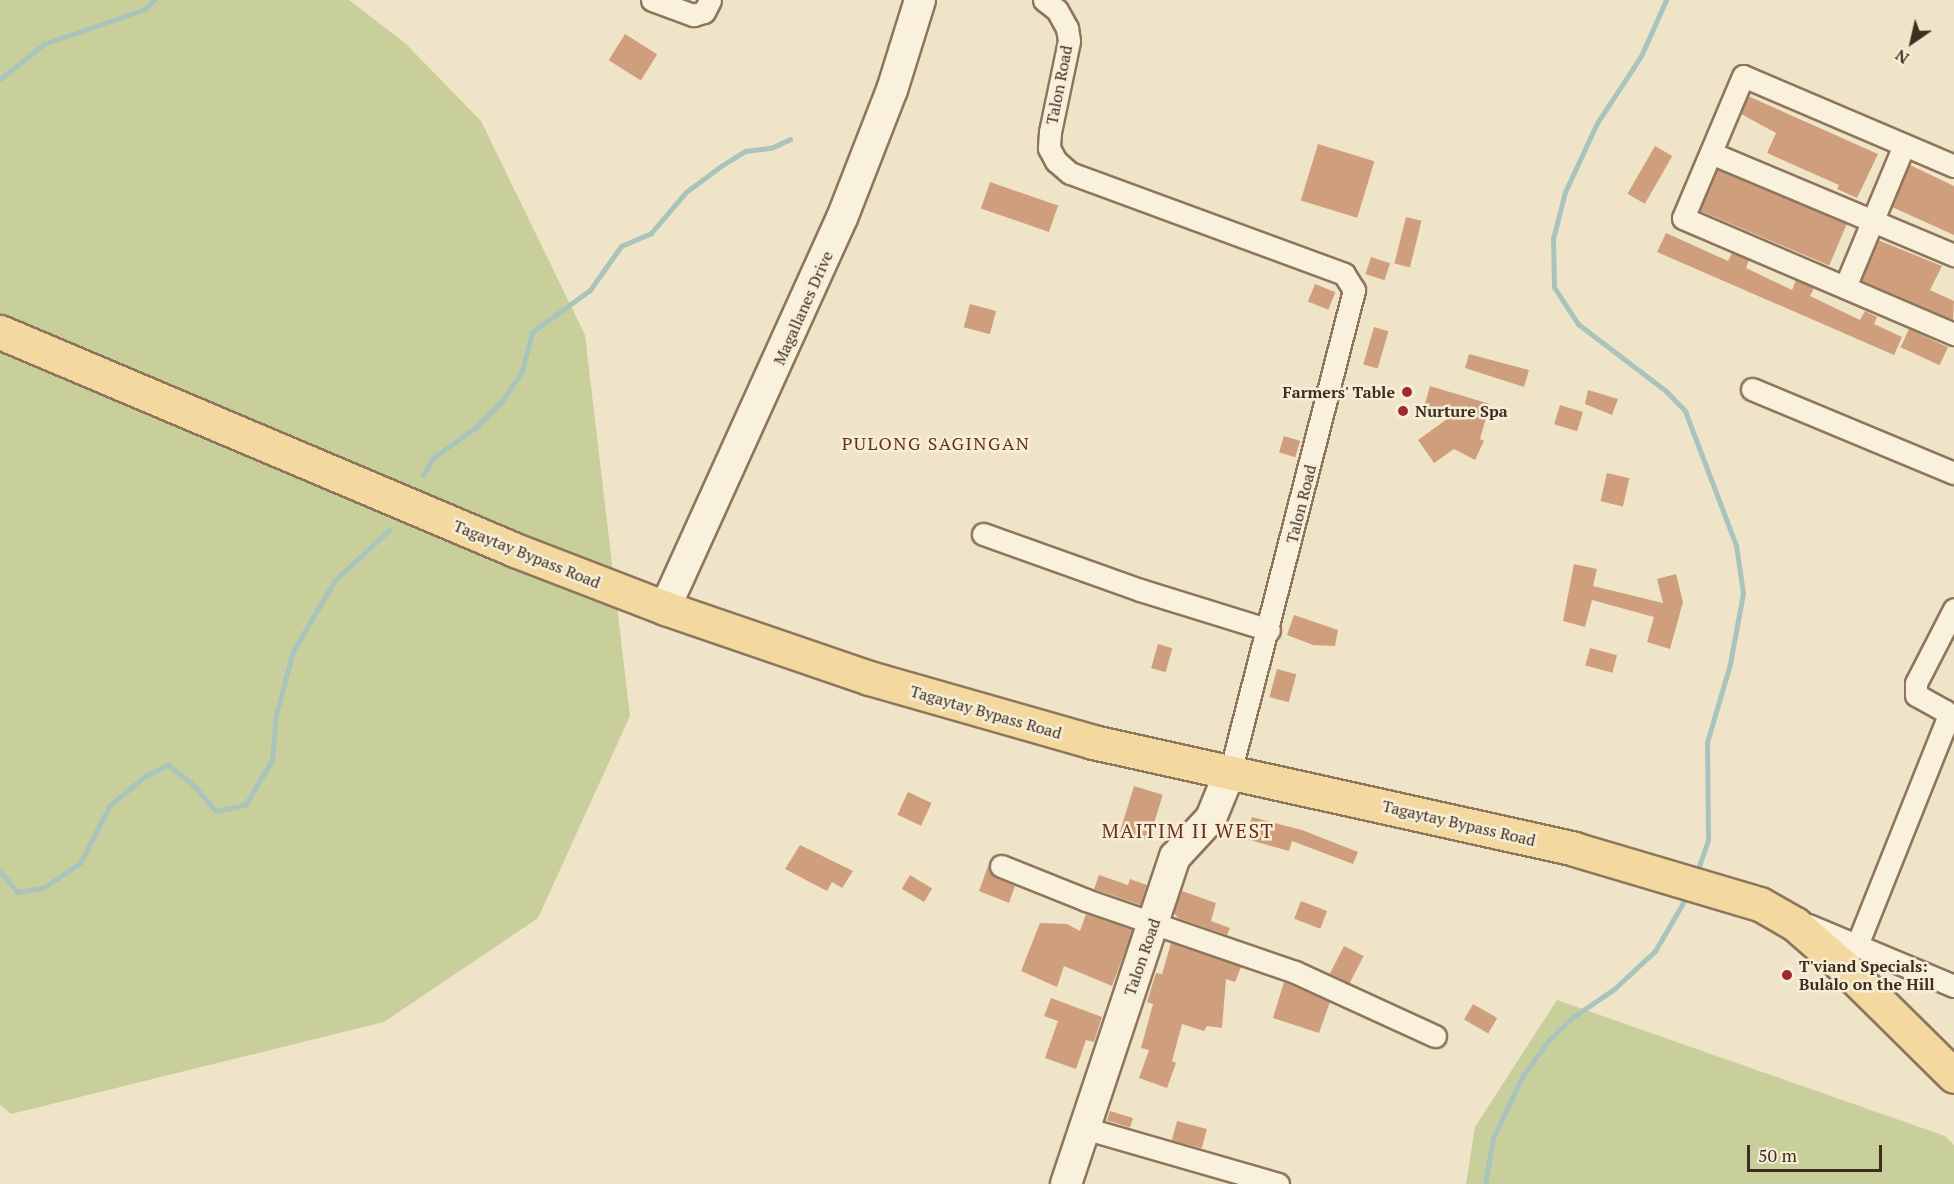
<!DOCTYPE html>
<html>
<head>
<meta charset="utf-8">
<style>
  body { margin:0 }
  #map { position:relative; width:1954px; height:1184px; overflow:hidden; background:#f0e4c8; font-family:"PT Serif",serif }
  div>[style] { position:absolute }
  .green>* { inset:0; background:#c9cf9b }
  .stream>* { height:5px; margin:-2.5px; padding:0 2.5px; transform-origin:2.5px; border-radius:2.5px; background:#a9c4bc }
  .building>* { inset:0; background:#cf9f7d; transform-origin:0 0 }
  .roads { filter:drop-shadow(2px 0 #8d765c) drop-shadow(-2px 0 #8d765c) drop-shadow(0 2px #8d765c) drop-shadow(0 -2px #8d765c) }
  .street>* { height:21px; margin:-10.5px; padding:0 10.5px; transform-origin:10.5px; border-radius:10.5px; background:#faf1dc }
  .secondary>* { height:30px; margin:-15px; padding:0 15px; transform-origin:15px; border-radius:15px; background:#faf1dc }
  .primary>* { height:33px; margin:-16.5px; padding:0 16.5px; transform-origin:16.5px; border-radius:16.5px; background:#f3d9a0 }
  .dots>* { width:16px; height:16px; translate:-50% -50%; box-sizing:border-box; border:3px solid #f7eed8; border-radius:50% }
  span { translate:-50% -50%; white-space:nowrap; text-align:center; line-height:1.15; -webkit-text-stroke:5px #f7eed8; paint-order:stroke }
  .street-label { font-size:16px; color:#3d2e20 }
  .poi-label { font-size:16px; color:#3d2e20; font-weight:700 }
  .right { translate:-100% -50%; text-align:right }
  .left { translate:0 -50%; text-align:left }
  .neighbourhood-label { font-size:18px; color:#6b2e1e; letter-spacing:1.5px }
  .quarter-label { font-size:20px; color:#6b2e1e; letter-spacing:1.5px }
  .north { position:absolute; left:1882px; top:12px; width:60px; height:60px; -webkit-text-stroke:4px #f7eed8; paint-order:stroke; rotate:214deg; font-size:16px; font-weight:700; line-height:24px; text-align:center; color:#3d2e20 }
  .north::after { content:''; display:block; margin:auto; width:21px; height:27px; background:#3d2e20; clip-path:polygon(50% 0,100% 100%,50% 72%,0 100%) }
  .scale { position:absolute; left:1747px; top:1145px; width:135px; height:27px; box-sizing:border-box; border:3px solid #3d2e20; border-top:0; padding-left:8px; font-size:18px; line-height:21px; white-space:nowrap; color:#3d2e20; -webkit-text-stroke:4px #f7eed8; paint-order:stroke }
</style>
</head>
<body>
<div id="map">
  <div class="green">
    <i style="clip-path:polygon(0 0,349px 0,405px 43px,481px 121px,585px 335px,630px 716px,538px 918px,384px 1022px,11px 1114px,0 1105px)"></i>
    <i style="clip-path:polygon(1557px 1000px,1945px 1136px,1954px 1145px,1954px 1184px,1466px 1184px,1475px 1127px)"></i>
  </div>
  <div class="stream">
    <i style="left:1666px;top:0;width:61px;rotate:114.1deg"></i>
    <i style="left:1641px;top:56px;width:80px;rotate:123.3deg"></i>
    <i style="left:1597px;top:123px;width:76px;rotate:114.9deg"></i>
    <i style="left:1565px;top:192px;width:49px;rotate:104.3deg"></i>
    <i style="left:1553px;top:239px;width:48px;rotate:88.8deg"></i>
    <i style="left:1554px;top:287px;width:44px;rotate:57deg"></i>
    <i style="left:1578px;top:324px;width:111px;rotate:37.3deg"></i>
    <i style="left:1666px;top:391px;width:28px;rotate:46deg"></i>
    <i style="left:1685px;top:411px;width:143px;rotate:69.2deg"></i>
    <i style="left:1736px;top:545px;width:49px;rotate:81.7deg"></i>
    <i style="left:1743px;top:593px;width:72px;rotate:100.4deg"></i>
    <i style="left:1730px;top:664px;width:81px;rotate:106.4deg"></i>
    <i style="left:1707px;top:742px;width:98px;rotate:89.4deg"></i>
    <i style="left:1708px;top:840px;width:36px;rotate:109deg"></i>
    <i style="left:0;top:79px;width:56px;rotate:-38.5deg"></i>
    <i style="left:44px;top:44px;width:107px;rotate:-19.1deg"></i>
    <i style="left:145px;top:9px;width:13px;rotate:-45deg"></i>
    <i style="left:423px;top:475px;width:20px;rotate:-60deg"></i>
    <i style="left:433px;top:458px;width:53px;rotate:-35.8deg"></i>
    <i style="left:476px;top:427px;width:37px;rotate:-45deg"></i>
    <i style="left:502px;top:401px;width:36px;rotate:-56deg"></i>
    <i style="left:522px;top:371px;width:40px;rotate:-75.6deg"></i>
    <i style="left:532px;top:332px;width:72px;rotate:-35.9deg"></i>
    <i style="left:590px;top:290px;width:54px;rotate:-54.8deg"></i>
    <i style="left:621px;top:246px;width:33px;rotate:-23deg"></i>
    <i style="left:651px;top:233px;width:54px;rotate:-49.5deg"></i>
    <i style="left:686px;top:192px;width:44px;rotate:-36.6deg"></i>
    <i style="left:721px;top:166px;width:28px;rotate:-32deg"></i>
    <i style="left:745px;top:151px;width:26px;rotate:-7deg"></i>
    <i style="left:771px;top:148px;width:21px;rotate:-25deg"></i>
    <i style="left:0;top:871px;width:27px;rotate:51deg"></i>
    <i style="left:17px;top:892px;width:26px;rotate:-9deg"></i>
    <i style="left:43px;top:888px;width:45px;rotate:-34deg"></i>
    <i style="left:80px;top:863px;width:65px;rotate:-62.7deg"></i>
    <i style="left:110px;top:805px;width:45px;rotate:-39.6deg"></i>
    <i style="left:145px;top:776px;width:25px;rotate:-26deg"></i>
    <i style="left:168px;top:765px;width:29px;rotate:38deg"></i>
    <i style="left:191px;top:783px;width:38px;rotate:48deg"></i>
    <i style="left:216px;top:811px;width:30px;rotate:-12deg"></i>
    <i style="left:245px;top:805px;width:52px;rotate:-59deg"></i>
    <i style="left:272px;top:760px;width:46px;rotate:-85deg"></i>
    <i style="left:276px;top:714px;width:65px;rotate:-74.9deg"></i>
    <i style="left:293px;top:651px;width:82px;rotate:-59.4deg"></i>
    <i style="left:335px;top:580px;width:74px;rotate:-42.8deg"></i>
    <i style="left:1485px;top:1184px;width:47px;rotate:-80.1deg"></i>
    <i style="left:1493px;top:1138px;width:68px;rotate:-64.6deg"></i>
    <i style="left:1522px;top:1077px;width:44px;rotate:-54.2deg"></i>
    <i style="left:1548px;top:1041px;width:35px;rotate:-44deg"></i>
    <i style="left:1573px;top:1017px;width:50px;rotate:-34.3deg"></i>
    <i style="left:1614px;top:989px;width:56px;rotate:-42.8deg"></i>
    <i style="left:1655px;top:951px;width:66px;rotate:-59.9deg"></i>
  </div>
  <div class="building">
    <i style="left:625px;top:34px;width:38px;height:31px;rotate:32deg"></i>
    <i style="clip-path:polygon(1748px 96px,1878px 154px,1857px 198px,1837px 189px,1839px 185px,1767px 153px,1776px 133px,1741px 114px)"></i>
    <i style="left:1318px;top:144px;width:59px;height:59px;rotate:17deg"></i>
    <i style="left:1655px;top:146px;width:20px;height:55px;rotate:30deg"></i>
    <i style="clip-path:polygon(1910px 165px,1954px 186px,1954px 235px,1892px 207px)"></i>
    <i style="left:1717px;top:169px;width:141px;height:45px;rotate:23deg"></i>
    <i style="left:990px;top:182px;width:72px;height:28px;rotate:19deg"></i>
    <i style="left:1406px;top:217px;width:16px;height:48px;rotate:14deg"></i>
    <i style="clip-path:polygon(1666px 233px,1728px 261px,1732px 253px,1749px 260px,1746px 268px,1792px 290px,1796px 280px,1814px 288px,1810px 296px,1860px 320px,1865px 311px,1877px 317px,1874px 324px,1902px 337px,1894px 355px,1657px 252px)"></i>
    <i style="clip-path:polygon(1878px 240px,1942px 266px,1930px 290px,1954px 301px,1953px 320px,1862px 281px)"></i>
    <i style="left:1371px;top:257px;width:20px;height:18px;rotate:18deg"></i>
    <i style="left:1315px;top:284px;width:22px;height:19px;rotate:22deg"></i>
    <i style="left:970px;top:304px;width:27px;height:24px;rotate:15deg"></i>
    <i style="left:1374px;top:327px;width:15px;height:39px;rotate:16deg"></i>
    <i style="left:1909px;top:329px;width:43px;height:20px;rotate:25deg"></i>
    <i style="clip-path:polygon(1469px 354px,1529px 370px,1524px 387px,1465px 368px)"></i>
    <i style="clip-path:polygon(1430px 386px,1490px 404px,1480px 439px,1484px 441px,1475px 460px,1454px 449px,1434px 463px,1418px 440px,1447px 419px,1423px 411px)"></i>
    <i style="clip-path:polygon(1588px 390px,1618px 399px,1612px 415px,1585px 404px)"></i>
    <i style="left:1560px;top:405px;width:24px;height:20px;rotate:17deg"></i>
    <i style="left:1284px;top:436px;width:17px;height:17px;rotate:17deg"></i>
    <i style="left:1607px;top:473px;width:23px;height:29px;rotate:13deg"></i>
    <i style="clip-path:polygon(1574px 564px,1597px 569px,1593px 586px,1663px 603px,1657px 579px,1676px 574px,1683px 602px,1670px 649px,1647px 642px,1654px 617px,1592px 600px,1585px 627px,1563px 621px)"></i>
    <i style="clip-path:polygon(1294px 615px,1338px 630px,1335px 646px,1313px 645px,1287px 635px)"></i>
    <i style="left:1158px;top:644px;width:15px;height:25px;rotate:16deg"></i>
    <i style="left:1590px;top:648px;width:28px;height:18px;rotate:15deg"></i>
    <i style="left:1277px;top:669px;width:20px;height:29px;rotate:15deg"></i>
    <i style="left:1134px;top:786px;width:30px;height:48px;rotate:17deg"></i>
    <i style="left:908px;top:792px;width:26px;height:25px;rotate:25deg"></i>
    <i style="clip-path:polygon(1252px 817px,1302px 830px,1358px 852px,1353px 864px,1292px 841px,1289px 851px,1246px 839px)"></i>
    <i style="clip-path:polygon(800px 845px,853px 871px,842px 888px,832px 882px,827px 891px,785px 869px)"></i>
    <i style="clip-path:polygon(988px 866px,996px 878px,1015px 886px,1009px 903px,979px 891px)"></i>
    <i style="left:910px;top:875px;width:26px;height:16px;rotate:31deg"></i>
    <i style="clip-path:polygon(1099px 875px,1128px 885px,1130px 879px,1147px 885px,1141px 905px,1094px 889px)"></i>
    <i style="clip-path:polygon(1182px 891px,1216px 903px,1211px 921px,1230px 928px,1227px 935px,1178px 918px,1174px 913px)"></i>
    <i style="left:1301px;top:901px;width:28px;height:19px;rotate:21deg"></i>
    <i style="clip-path:polygon(1086px 914px,1133px 930px,1112px 986px,1064px 966px,1057px 987px,1021px 971px,1040px 923px,1067px 924px,1080px 931px)"></i>
    <i style="clip-path:polygon(1171px 943px,1241px 967px,1235px 982px,1226px 979px,1222px 1028px,1207px 1026px,1204px 1031px,1182px 1024px,1172px 1061px,1176px 1063px,1167px 1088px,1139px 1078px,1149px 1050px,1141px 1048px,1153px 1004px,1147px 1002px,1156px 973px,1162px 974px)"></i>
    <i style="left:1344px;top:946px;width:22px;height:31px;rotate:27deg"></i>
    <i style="clip-path:polygon(1284px 982px,1330px 1002px,1319px 1033px,1273px 1018px)"></i>
    <i style="clip-path:polygon(1051px 998px,1102px 1017px,1094px 1042px,1086px 1040px,1076px 1069px,1045px 1058px,1058px 1021px,1044px 1016px)"></i>
    <i style="left:1473px;top:1004px;width:28px;height:18px;rotate:30deg"></i>
    <i style="left:1110px;top:1111px;width:24px;height:10px;rotate:17deg"></i>
    <i style="left:1177px;top:1121px;width:31px;height:20px;rotate:15deg"></i>
  </div>
  <div class="roads">
    <div class="street">
      <i style="left:652px;top:0;width:44px;rotate:20.1deg"></i>
      <i style="left:693px;top:15px;width:11px;rotate:-15deg"></i>
      <i style="left:704px;top:12px;width:13px;rotate:-63deg"></i>
      <i style="left:1044px;top:0;width:16px;rotate:38deg"></i>
      <i style="left:1057px;top:10px;width:21px;rotate:61deg"></i>
      <i style="left:1067px;top:28px;width:13px;rotate:81deg"></i>
      <i style="left:1069px;top:41px;width:93px;rotate:101.8deg"></i>
      <i style="left:1050px;top:132px;width:16px;rotate:94deg"></i>
      <i style="left:1049px;top:148px;width:15px;rotate:62deg"></i>
      <i style="left:1056px;top:161px;width:18px;rotate:41deg"></i>
      <i style="left:1070px;top:173px;width:292px;rotate:20.2deg"></i>
      <i style="left:1344px;top:274px;width:19px;rotate:58deg"></i>
      <i style="left:1354px;top:290px;width:498px;rotate:104.4deg"></i>
      <i style="left:1711px;top:153px;width:264px;rotate:22.8deg"></i>
      <i style="left:1954px;top:166px;width:229px;rotate:-156.9deg"></i>
      <i style="left:1743px;top:76px;width:154px;rotate:112.9deg"></i>
      <i style="left:1683px;top:218px;width:295px;rotate:23.2deg"></i>
      <i style="left:1845px;top:287px;width:154px;rotate:-67.4deg"></i>
      <i style="left:1752px;top:389px;width:219px;rotate:22.6deg"></i>
      <i style="left:983px;top:534px;width:167px;rotate:19.6deg"></i>
      <i style="left:1140px;top:590px;width:135px;rotate:17.2deg"></i>
      <i style="left:1001px;top:866px;width:92px;rotate:21.8deg"></i>
      <i style="left:1086px;top:900px;width:221px;rotate:19deg"></i>
      <i style="left:1295px;top:972px;width:154px;rotate:24.6deg"></i>
      <i style="left:1808px;top:925px;width:158px;rotate:22.7deg"></i>
      <i style="left:1857px;top:945px;width:245px;rotate:-68.2deg"></i>
      <i style="left:1948px;top:718px;width:8px;rotate:-113deg"></i>
      <i style="left:1945px;top:711px;width:33px;rotate:-151deg"></i>
      <i style="left:1916px;top:695px;width:12px;rotate:-90deg"></i>
      <i style="left:1916px;top:683px;width:83px;rotate:-62.8deg"></i>
      <i style="left:1084px;top:1128px;width:202px;rotate:16.1deg"></i>
    </div>
    <div class="secondary">
      <i style="left:665px;top:608px;width:428px;rotate:-65.6deg"></i>
      <i style="left:842px;top:218px;width:137px;rotate:-68.7deg"></i>
      <i style="left:892px;top:90px;width:94px;rotate:-72.7deg"></i>
      <i style="left:1066px;top:1184px;width:345px;rotate:-71.6deg"></i>
      <i style="left:1175px;top:857px;width:53px;rotate:-47.3deg"></i>
      <i style="left:1211px;top:818px;width:50px;rotate:-67.6deg"></i>
    </div>
    <div class="primary">
      <i style="left:0;top:332px;width:559px;rotate:22.94deg"></i>
      <i style="left:515px;top:550px;width:161px;rotate:21.1deg"></i>
      <i style="left:665px;top:608px;width:216px;rotate:18.9deg"></i>
      <i style="left:869px;top:678px;width:233px;rotate:15.9deg"></i>
      <i style="left:1093px;top:742px;width:493px;rotate:12.5deg"></i>
      <i style="left:1574px;top:849px;width:194px;rotate:16.5deg"></i>
      <i style="left:1760px;top:904px;width:40px;rotate:29.7deg"></i>
      <i style="left:1795px;top:924px;width:64px;rotate:41.2deg"></i>
      <i style="left:1843px;top:966px;width:156px;rotate:44.7deg"></i>
    </div>
  </div>
  <div class="dots">
    <i style="left:1407px;top:392px;background:#9e2a2b"></i>
    <i style="left:1403px;top:411px;background:#9e2a2b"></i>
    <i style="left:1787px;top:975px;background:#9e2a2b"></i>
  </div>
  <div class="street-label">
    <span style="left:1059px;top:85px;rotate:-79deg">Talon Road</span>
    <span style="left:803px;top:308px;rotate:-66deg">Magallanes Drive</span>
    <span style="left:1301px;top:504px;rotate:-76deg">Talon Road</span>
    <span style="left:527px;top:554px;rotate:22deg">Tagaytay Bypass Road</span>
    <span style="left:986px;top:712px;rotate:16deg">Tagaytay Bypass Road</span>
    <span style="left:1459px;top:823px;rotate:13deg">Tagaytay Bypass Road</span>
    <span style="left:1142px;top:957px;rotate:-71deg">Talon Road</span>
  </div>
  <div class="poi-label">
    <span class="right" style="left:1395px;top:392px">Farmers' Table</span>
    <span class="left" style="left:1415px;top:411px">Nurture Spa</span>
    <span class="left" style="left:1799px;top:975px">T'viand Specials:<br>Bulalo on the Hill</span>
  </div>
  <div class="neighbourhood-label">
    <span style="left:936px;top:443px">PULONG SAGINGAN</span>
  </div>
  <div class="quarter-label">
    <span style="left:1188px;top:830px">MAITIM II WEST</span>
  </div>
  <div class="north">N</div>
  <div class="scale">50 m</div>
</div>
</body>
</html>
